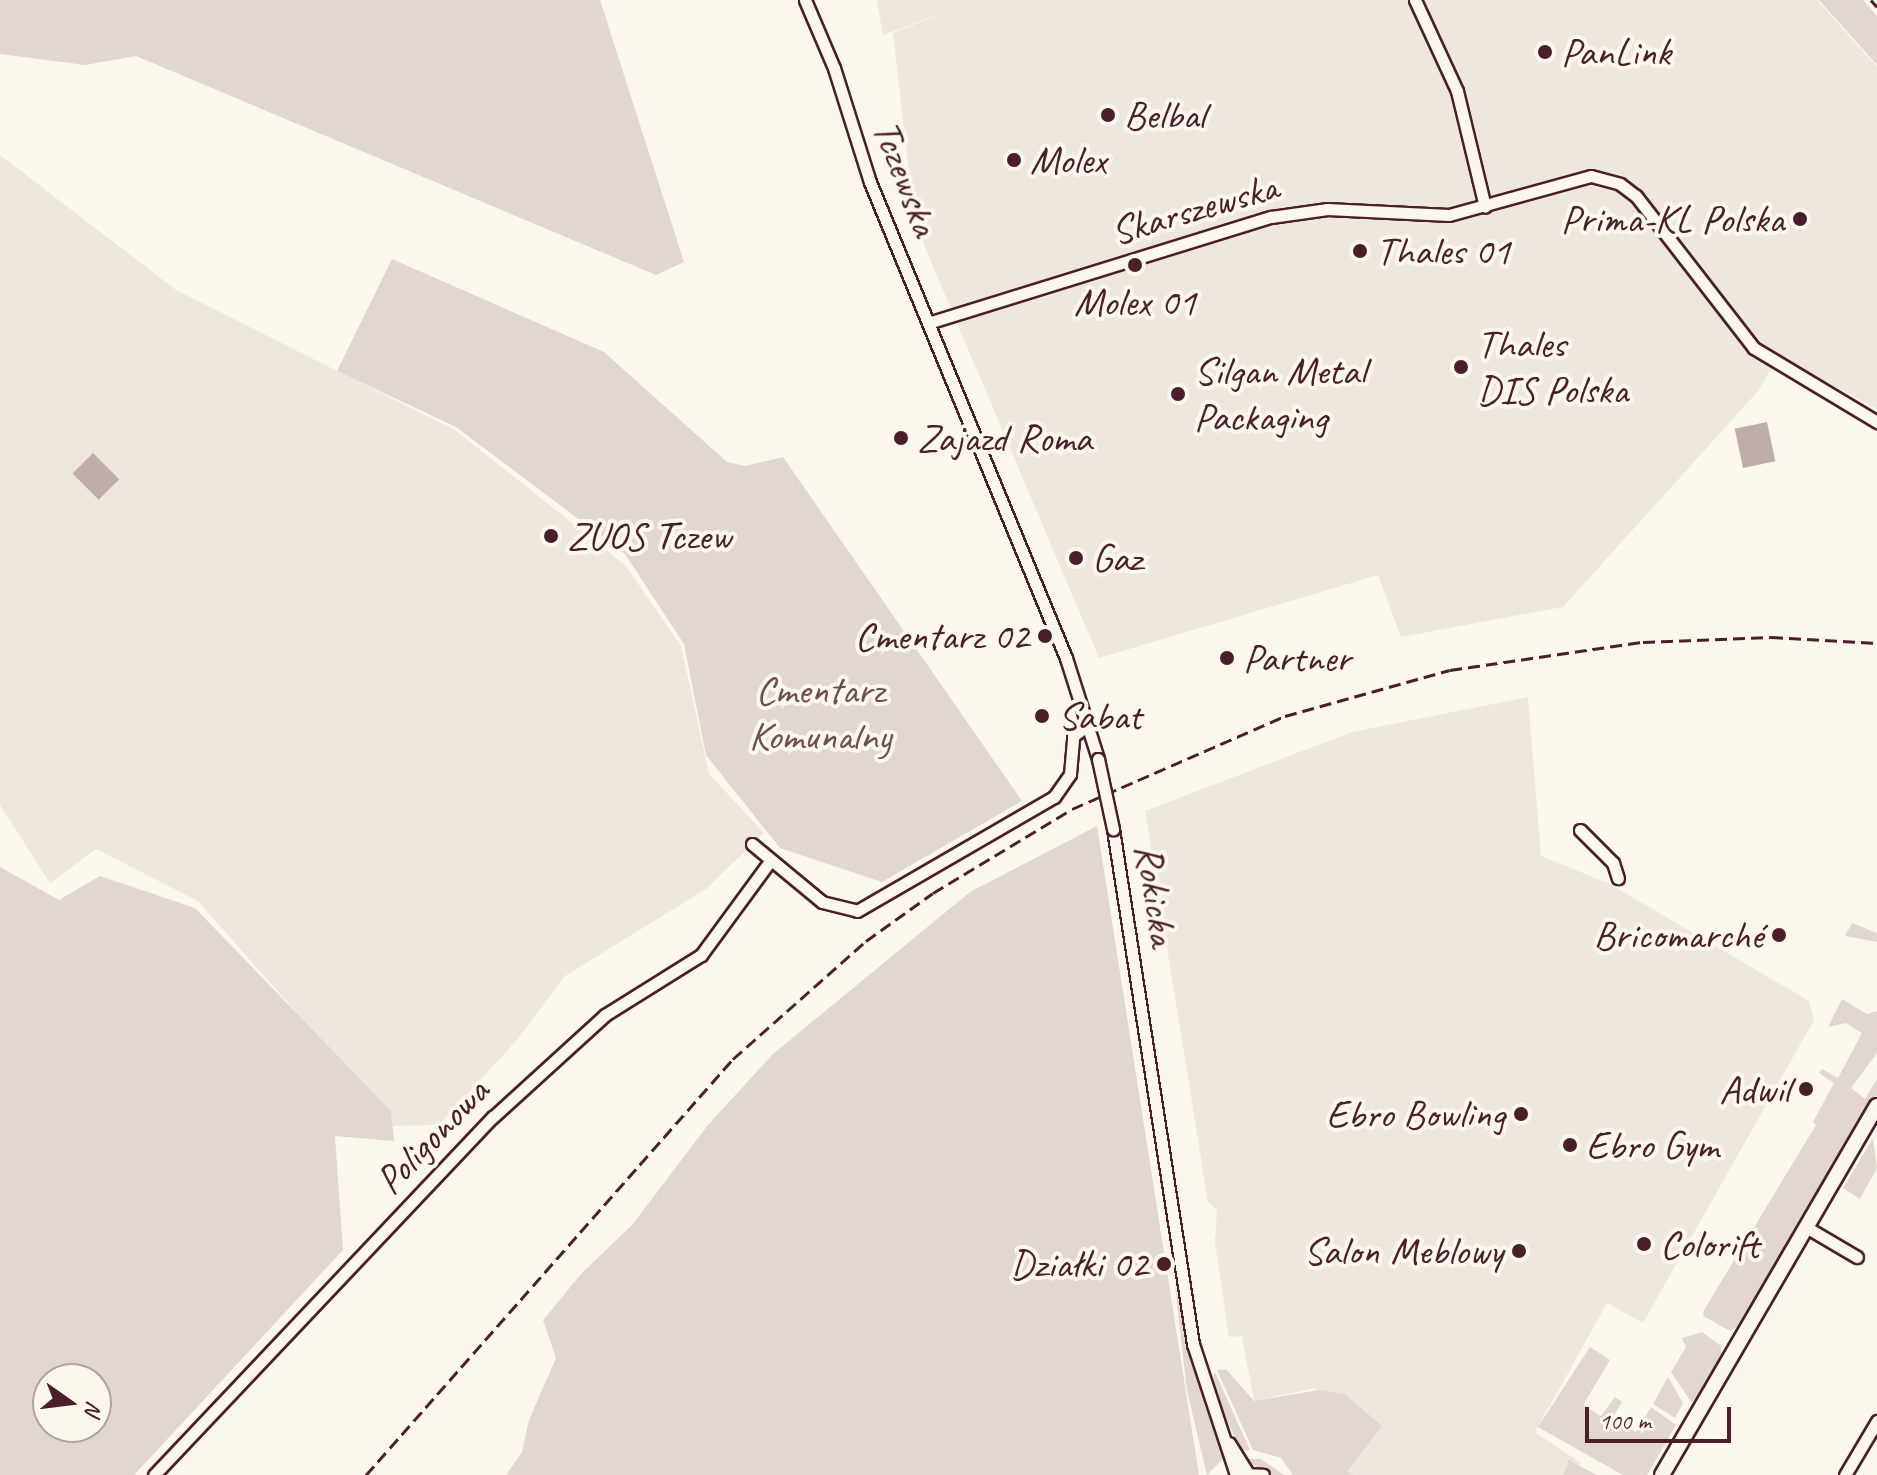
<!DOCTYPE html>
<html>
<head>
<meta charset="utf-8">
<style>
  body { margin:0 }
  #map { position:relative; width:1877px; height:1475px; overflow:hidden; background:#fbf7ec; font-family:Caveat,sans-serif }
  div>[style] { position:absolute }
  .built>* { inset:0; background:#eee7de }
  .green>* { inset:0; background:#e2d7d0 }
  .water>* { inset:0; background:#bfadaa; transform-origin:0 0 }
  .roads { filter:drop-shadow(2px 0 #4a1f2b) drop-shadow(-2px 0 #4a1f2b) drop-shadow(0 2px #4a1f2b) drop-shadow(0 -2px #4a1f2b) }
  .minor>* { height:11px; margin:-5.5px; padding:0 5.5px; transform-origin:5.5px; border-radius:5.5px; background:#fbf7ec }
  .major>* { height:14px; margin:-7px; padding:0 7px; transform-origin:7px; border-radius:7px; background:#fbf7ec }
  .rail>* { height:3px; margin-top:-1.5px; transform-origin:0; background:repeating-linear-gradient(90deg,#4a1f2b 0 12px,transparent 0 18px) }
  .bridges { filter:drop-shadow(2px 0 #4a1f2b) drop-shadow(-2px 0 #4a1f2b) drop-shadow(0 2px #4a1f2b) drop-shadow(0 -2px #4a1f2b) }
  .minor-bridge>* { height:11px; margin:-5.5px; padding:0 5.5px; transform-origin:5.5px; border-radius:5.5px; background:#fbf7ec }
  .dots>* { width:22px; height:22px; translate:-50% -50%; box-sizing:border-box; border:4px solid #fbf7ec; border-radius:50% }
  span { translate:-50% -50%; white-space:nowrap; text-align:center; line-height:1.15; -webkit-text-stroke:8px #fbf7ec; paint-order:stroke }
  .poi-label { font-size:40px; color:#4a1f2b }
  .left { translate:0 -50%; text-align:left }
  .right { translate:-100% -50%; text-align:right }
  .street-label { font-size:40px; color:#4a1f2b }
  .park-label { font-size:40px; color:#704d54 }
  .north { position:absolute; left:32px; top:1363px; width:80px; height:80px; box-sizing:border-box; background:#fbf7ec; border:2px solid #b4a19f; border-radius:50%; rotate:104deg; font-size:22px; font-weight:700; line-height:32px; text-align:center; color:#4a1f2b }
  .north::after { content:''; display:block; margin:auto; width:28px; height:36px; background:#4a1f2b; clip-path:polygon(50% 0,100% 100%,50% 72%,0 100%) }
  .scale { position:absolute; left:1585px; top:1407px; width:146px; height:36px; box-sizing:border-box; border:4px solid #4a1f2b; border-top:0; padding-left:10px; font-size:24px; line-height:28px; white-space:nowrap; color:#4a1f2b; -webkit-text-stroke:6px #fbf7ec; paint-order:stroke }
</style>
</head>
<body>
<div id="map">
  <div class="built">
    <i style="clip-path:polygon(877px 0,1817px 0,1877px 67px,1877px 409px,1779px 356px,1758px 391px,1563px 607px,1401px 637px,1378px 575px,1099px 658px,915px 224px,893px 33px,952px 10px,883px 35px)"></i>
    <i style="clip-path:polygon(0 155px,176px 290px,455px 430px,625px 565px,681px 646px,709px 774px,764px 833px,706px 889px,565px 976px,515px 1042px,439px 1125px,388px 1126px,319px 1038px,198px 901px,96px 849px,50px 883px,0 805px)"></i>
    <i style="clip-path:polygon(1528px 697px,1541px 856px,1610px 884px,1809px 1001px,1814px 1020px,1643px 1323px,1607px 1303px,1535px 1432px,1581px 1463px,1574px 1475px,1353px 1475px,1348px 1472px,1373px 1434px,1316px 1388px,1254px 1401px,1242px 1336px,1229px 1337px,1215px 1242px,1217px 1210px,1208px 1202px,1145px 811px,1352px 732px)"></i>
  </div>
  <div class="green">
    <i style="clip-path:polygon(0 0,600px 0,684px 262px,656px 275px,136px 56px,85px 65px,0 54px)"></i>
    <i style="clip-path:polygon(1819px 0,1863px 0,1871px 9px,1877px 16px,1877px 65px)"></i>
    <i style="clip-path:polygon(392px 259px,604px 352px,727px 462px,745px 466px,783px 457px,1022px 801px,882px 882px,780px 848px,706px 755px,684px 644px,625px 554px,456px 427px,337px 371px)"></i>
    <i style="clip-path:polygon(1097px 826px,1199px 1475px,506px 1475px,522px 1452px,529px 1420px,556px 1358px,543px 1320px,581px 1274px,632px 1225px,708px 1125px,773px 1054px,970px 892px)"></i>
    <i style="clip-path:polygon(evenodd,0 867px,59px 900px,100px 876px,195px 908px,391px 1111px,394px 1141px,335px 1136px,343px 1250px,134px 1475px,0 1475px,0 867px,96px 1379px,96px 1427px,48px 1427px,48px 1379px,96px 1379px)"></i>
    <i style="clip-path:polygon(1852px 923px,1877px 933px,1877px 942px,1845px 936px)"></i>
    <i style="clip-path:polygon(1842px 999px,1867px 1014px,1877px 1011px,1877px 1053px,1851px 1088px,1865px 1099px,1877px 1079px,1877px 1095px,1742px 1324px,1730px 1331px,1703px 1316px,1704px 1310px,1816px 1125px,1813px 1122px,1834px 1083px,1819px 1073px,1822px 1069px,1838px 1078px,1862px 1033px,1846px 1023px,1828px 1027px)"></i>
    <i style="clip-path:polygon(1873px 1138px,1877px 1168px,1860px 1199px,1843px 1188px)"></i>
    <i style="clip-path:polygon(1175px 1286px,1194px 1366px,1226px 1456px,1207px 1475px,1187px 1391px)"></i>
    <i style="clip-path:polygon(1702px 1332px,1721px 1346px,1722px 1358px,1692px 1403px,1671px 1372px,1686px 1347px,1682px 1338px)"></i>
    <i style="clip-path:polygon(1590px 1347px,1610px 1360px,1583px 1405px,1601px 1416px,1615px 1397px,1622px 1402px,1611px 1420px,1636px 1432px,1651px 1407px,1676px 1425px,1647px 1475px,1623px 1475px,1538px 1427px)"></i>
    <i style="clip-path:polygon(1226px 1369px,1254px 1401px,1319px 1390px,1345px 1394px,1382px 1426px,1348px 1471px,1353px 1475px,1293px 1475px,1281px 1458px,1253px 1450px,1217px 1370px)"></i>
    <i style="clip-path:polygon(1215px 1372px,1250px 1450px,1241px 1451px,1211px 1384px)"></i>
    <i style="clip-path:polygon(1668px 1377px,1683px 1403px,1675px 1418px,1653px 1404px)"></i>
    <i style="clip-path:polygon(1244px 1459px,1261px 1459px,1284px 1475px,1270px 1475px)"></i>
    <i style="clip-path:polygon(1566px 1459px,1597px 1475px,1563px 1475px,1569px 1463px)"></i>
  </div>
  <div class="water">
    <i style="left:1767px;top:422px;width:40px;height:33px;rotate:78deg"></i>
    <i style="left:93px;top:453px;width:37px;height:29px;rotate:45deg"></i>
  </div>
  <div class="roads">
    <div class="minor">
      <i style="left:805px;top:0;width:74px;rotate:66.9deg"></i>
      <i style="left:834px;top:68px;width:120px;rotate:72.5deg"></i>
      <i style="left:870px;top:182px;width:515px;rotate:67.62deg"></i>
      <i style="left:1066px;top:658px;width:106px;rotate:72.4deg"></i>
      <i style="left:1415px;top:0;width:100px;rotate:65.2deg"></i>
      <i style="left:1457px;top:91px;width:119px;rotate:76.4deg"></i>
      <i style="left:928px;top:323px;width:359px;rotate:-17.2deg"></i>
      <i style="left:1271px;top:217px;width:57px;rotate:-8.1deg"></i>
      <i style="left:1327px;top:209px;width:122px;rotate:2.8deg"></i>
      <i style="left:1449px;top:215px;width:147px;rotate:-15.4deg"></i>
      <i style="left:1591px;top:176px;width:30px;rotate:15deg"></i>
      <i style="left:1620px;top:184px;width:20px;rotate:37deg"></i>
      <i style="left:1636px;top:196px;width:192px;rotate:52.2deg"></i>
      <i style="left:1754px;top:348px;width:144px;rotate:31deg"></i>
      <i style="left:1113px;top:829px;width:521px;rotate:81.17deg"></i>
      <i style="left:1193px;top:1344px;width:138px;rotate:71.8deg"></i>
      <i style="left:1580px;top:830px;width:47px;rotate:45deg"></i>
      <i style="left:1613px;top:863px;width:16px;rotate:72deg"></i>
      <i style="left:752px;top:844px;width:91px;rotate:39.6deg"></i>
      <i style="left:822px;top:902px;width:36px;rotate:14deg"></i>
      <i style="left:857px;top:911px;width:228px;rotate:-30.1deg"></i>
      <i style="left:1054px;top:797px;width:28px;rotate:-55deg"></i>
      <i style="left:1070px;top:774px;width:38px;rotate:-85deg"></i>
      <i style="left:1073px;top:736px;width:19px;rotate:-36deg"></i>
      <i style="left:1806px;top:1227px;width:59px;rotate:30.5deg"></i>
      <i style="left:1229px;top:1443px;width:34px;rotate:58deg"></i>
      <i style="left:1240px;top:1474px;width:23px;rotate:2deg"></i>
      <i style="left:154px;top:1475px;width:493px;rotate:-46.6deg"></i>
      <i style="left:493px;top:1117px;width:151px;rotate:-42.3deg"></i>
      <i style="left:605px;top:1015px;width:113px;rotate:-32deg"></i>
      <i style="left:701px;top:955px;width:117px;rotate:-53.7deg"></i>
      <i style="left:1845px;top:1475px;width:63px;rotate:-59.3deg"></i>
    </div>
    <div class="major">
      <i style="left:1662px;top:1475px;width:427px;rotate:-59.8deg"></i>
    </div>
  </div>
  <div class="rail">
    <i style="left:1871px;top:0;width:9px;rotate:49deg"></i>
    <i style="left:366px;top:1475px;width:555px;rotate:-48.58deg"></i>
    <i style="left:733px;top:1059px;width:178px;rotate:-41.6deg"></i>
    <i style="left:866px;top:941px;width:82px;rotate:-35.6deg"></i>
    <i style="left:933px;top:893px;width:162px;rotate:-31.1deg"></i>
    <i style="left:1072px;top:809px;width:232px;rotate:-23.6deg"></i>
    <i style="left:1285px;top:716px;width:171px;rotate:-15.6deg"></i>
    <i style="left:1450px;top:670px;width:195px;rotate:-8.3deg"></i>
    <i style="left:1643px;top:642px;width:128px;rotate:-2.2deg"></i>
    <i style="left:1771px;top:637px;width:106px;rotate:3.2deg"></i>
  </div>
  <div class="bridges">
    <div class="minor-bridge">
      <i style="left:1098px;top:759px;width:72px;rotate:77.9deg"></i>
    </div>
  </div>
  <div class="dots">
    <i style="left:1545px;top:52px;background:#4a1f2b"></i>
    <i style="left:1108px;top:115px;background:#4a1f2b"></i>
    <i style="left:1014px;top:160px;background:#4a1f2b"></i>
    <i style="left:1800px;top:219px;background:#4a1f2b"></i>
    <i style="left:1360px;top:251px;background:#4a1f2b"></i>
    <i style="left:1135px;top:265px;background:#4a1f2b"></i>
    <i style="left:1461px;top:367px;background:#4a1f2b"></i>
    <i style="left:1178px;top:394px;background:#4a1f2b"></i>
    <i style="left:901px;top:438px;background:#4a1f2b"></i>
    <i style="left:551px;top:536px;background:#4a1f2b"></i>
    <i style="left:1076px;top:558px;background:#4a1f2b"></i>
    <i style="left:1045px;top:636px;background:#4a1f2b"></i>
    <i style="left:1227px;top:658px;background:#4a1f2b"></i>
    <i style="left:1042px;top:716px;background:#4a1f2b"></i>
    <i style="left:1779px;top:935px;background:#4a1f2b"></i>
    <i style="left:1806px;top:1089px;background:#4a1f2b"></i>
    <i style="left:1521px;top:1114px;background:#4a1f2b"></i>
    <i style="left:1570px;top:1145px;background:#4a1f2b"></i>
    <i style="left:1644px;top:1244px;background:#4a1f2b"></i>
    <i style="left:1519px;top:1251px;background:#4a1f2b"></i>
    <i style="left:1164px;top:1264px;background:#4a1f2b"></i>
  </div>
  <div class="poi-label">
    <span class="left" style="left:1561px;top:52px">PanLink</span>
    <span class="left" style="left:1124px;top:115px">Belbal</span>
    <span class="left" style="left:1030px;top:160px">Molex</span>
    <span class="right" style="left:1784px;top:219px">Prima-KL Polska</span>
    <span class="left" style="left:1376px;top:251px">Thales 01</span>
    <span style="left:1135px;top:302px">Molex 01</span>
    <span class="left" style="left:1477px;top:367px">Thales<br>DIS Polska</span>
    <span class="left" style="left:1194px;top:394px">Silgan Metal<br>Packaging</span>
    <span class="left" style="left:917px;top:438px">Zajazd Roma</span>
    <span class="left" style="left:567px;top:536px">ZUOS Tczew</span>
    <span class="left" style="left:1092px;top:558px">Gaz</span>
    <span class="right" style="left:1029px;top:636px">Cmentarz 02</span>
    <span class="left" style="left:1243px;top:658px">Partner</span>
    <span class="left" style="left:1058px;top:716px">Sabat</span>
    <span class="right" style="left:1763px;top:935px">Bricomarché</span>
    <span class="right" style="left:1790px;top:1089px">Adwil</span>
    <span class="right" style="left:1505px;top:1114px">Ebro Bowling</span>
    <span class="left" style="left:1586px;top:1145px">Ebro Gym</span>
    <span class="left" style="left:1660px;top:1244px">Colorift</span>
    <span class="right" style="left:1503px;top:1251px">Salon Meblowy</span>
    <span class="right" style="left:1148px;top:1264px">Działki 02</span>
  </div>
  <div class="street-label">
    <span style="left:906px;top:178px;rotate:69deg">Tczewska</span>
    <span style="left:1194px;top:209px;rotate:-16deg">Skarszewska</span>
    <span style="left:1156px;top:895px;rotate:81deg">Rokicka</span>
    <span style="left:432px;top:1136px;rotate:-46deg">Poligonowa</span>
  </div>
  <div class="park-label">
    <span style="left:820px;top:713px">Cmentarz<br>Komunalny</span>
  </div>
  <div class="north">N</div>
  <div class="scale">100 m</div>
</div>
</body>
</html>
